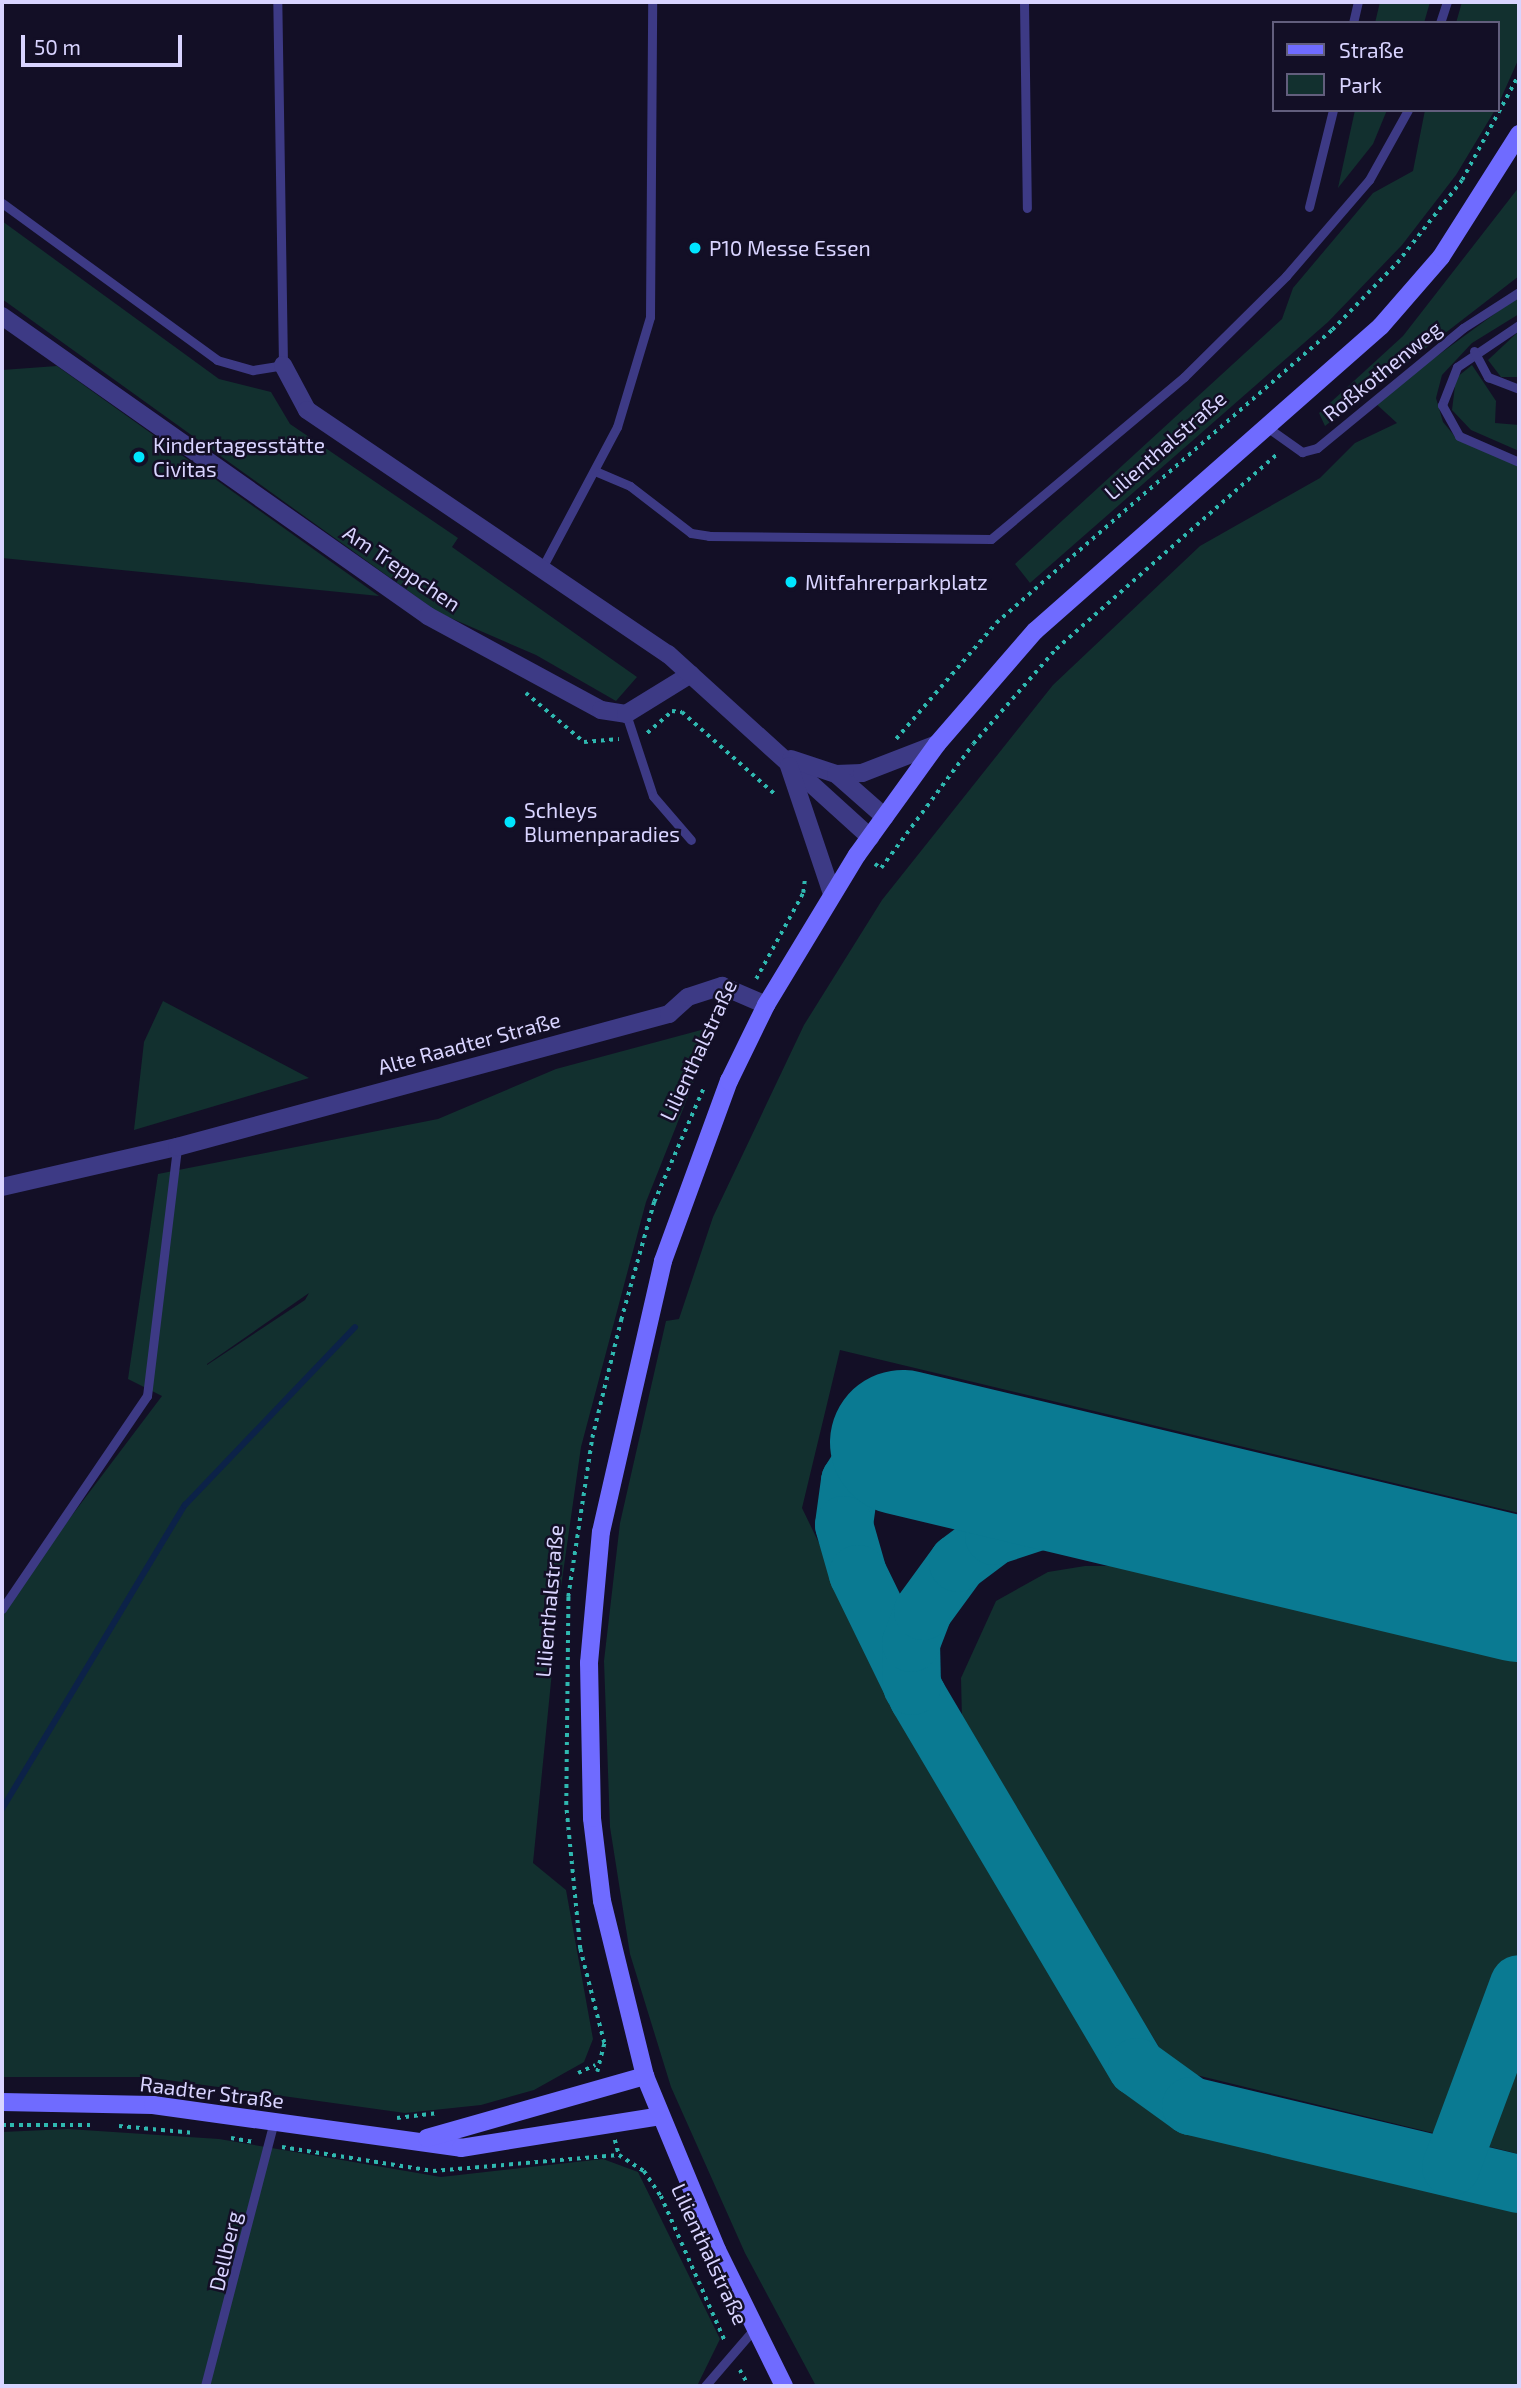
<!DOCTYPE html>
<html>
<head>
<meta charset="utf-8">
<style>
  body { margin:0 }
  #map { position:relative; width:1521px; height:2388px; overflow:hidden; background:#130f26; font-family:"Exo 2",sans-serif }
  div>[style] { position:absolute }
  .green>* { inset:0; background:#12302f }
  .stream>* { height:6px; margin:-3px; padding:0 3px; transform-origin:3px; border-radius:3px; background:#0c2248 }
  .taxiway>* { height:58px; margin:-29px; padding:0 29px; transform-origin:29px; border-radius:29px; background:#0a7a92 }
  .runway>* { height:145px; margin:-72.5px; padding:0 72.5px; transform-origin:72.5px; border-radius:72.5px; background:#0a7a92 }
  .path>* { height:3.5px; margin-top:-1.75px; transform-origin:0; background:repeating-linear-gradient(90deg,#2fb8b0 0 3.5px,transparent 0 8.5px) }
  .lane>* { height:9px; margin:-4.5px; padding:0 4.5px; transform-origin:4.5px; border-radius:4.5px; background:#3d3a85 }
  .street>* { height:18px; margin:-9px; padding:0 9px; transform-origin:9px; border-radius:9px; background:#3d3a85 }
  .secondary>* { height:18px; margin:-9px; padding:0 9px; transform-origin:9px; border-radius:9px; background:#6f6bff }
  .dots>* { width:19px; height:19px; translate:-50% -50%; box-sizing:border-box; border:4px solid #130f26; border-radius:50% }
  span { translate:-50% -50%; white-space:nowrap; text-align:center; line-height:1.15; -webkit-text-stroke:5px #130f26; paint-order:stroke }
  .poi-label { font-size:21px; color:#d9d4ff }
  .left { translate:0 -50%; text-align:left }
  .street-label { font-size:21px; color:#d9d4ff }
  .frame { position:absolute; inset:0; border:4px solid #d9d4ff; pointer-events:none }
  .legend { position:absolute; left:1272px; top:21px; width:228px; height:91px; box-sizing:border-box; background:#130f26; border:2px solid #625e7d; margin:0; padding:9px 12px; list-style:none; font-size:21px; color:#d9d4ff }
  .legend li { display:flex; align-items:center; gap:14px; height:35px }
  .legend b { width:35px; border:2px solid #625e7d }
  .scale { position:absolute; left:21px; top:35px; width:161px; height:32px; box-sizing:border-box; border:4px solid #d9d4ff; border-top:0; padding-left:9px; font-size:21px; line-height:24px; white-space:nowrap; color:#d9d4ff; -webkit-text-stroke:5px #130f26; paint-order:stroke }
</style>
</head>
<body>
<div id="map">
  <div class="green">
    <i style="clip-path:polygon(1380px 2px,1430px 2px,1424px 23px,1375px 23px)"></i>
    <i style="clip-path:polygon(1462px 2px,1519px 2px,1519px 58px,1498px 105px,1498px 23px,1456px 23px)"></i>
    <i style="clip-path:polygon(1355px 110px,1387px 110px,1373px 144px,1338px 188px)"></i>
    <i style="clip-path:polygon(1425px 110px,1495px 110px,1456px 175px,1402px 245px,1328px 322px,1030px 583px,1015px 564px,1282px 319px,1293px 288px,1373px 193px,1413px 171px)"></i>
    <i style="clip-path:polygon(1519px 187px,1519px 276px,1325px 426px,1319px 413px,1403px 336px)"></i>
    <i style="clip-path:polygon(2px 221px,219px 379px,271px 392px,290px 424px,458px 538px,452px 547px,637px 677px,616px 701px,536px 655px,439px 613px,2px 299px)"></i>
    <i style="clip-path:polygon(1519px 296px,1519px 314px,1472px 343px,1442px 375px,1436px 398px,1443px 422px,1457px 439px,1519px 465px,1519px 1513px,840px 1350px,802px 1508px,922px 1756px,1121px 2083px,1165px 2122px,1519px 2208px,1519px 2386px,816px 2386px,745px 2253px,671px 2087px,630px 1954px,610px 1827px,604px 1661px,620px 1523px,666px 1321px,679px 1319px,713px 1217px,804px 1025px,882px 900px,1053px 685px,1200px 546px,1320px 478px,1355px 443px,1397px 423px,1374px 402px)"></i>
    <i style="clip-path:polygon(1519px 331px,1519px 377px,1501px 377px,1488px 360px)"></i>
    <i style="clip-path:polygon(1472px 365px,1496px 401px,1495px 423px,1519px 425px,1519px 451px,1471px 430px,1452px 410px,1456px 378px)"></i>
    <i style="clip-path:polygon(57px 366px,379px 596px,2px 558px,2px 370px)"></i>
    <i style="clip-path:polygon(163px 1001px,309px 1078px,134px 1130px,144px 1042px)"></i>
    <i style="clip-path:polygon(evenodd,716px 1026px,646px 1202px,581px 1447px,559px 1601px,533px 1863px,566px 1890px,593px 2039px,584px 2062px,534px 2090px,481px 2105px,405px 2113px,146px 2077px,2px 2077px,2px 1608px,162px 1396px,128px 1379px,158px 1174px,438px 1119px,556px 1069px,716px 1026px,309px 1293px,305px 1300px,207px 1365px,207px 1364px,309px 1293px)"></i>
    <i style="clip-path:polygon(1085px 1566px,1124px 1566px,1519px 1662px,1519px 2154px,1188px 2073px,1164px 2055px,978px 1756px,962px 1719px,961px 1678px,996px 1601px,1048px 1572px)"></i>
    <i style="clip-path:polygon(68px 2129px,219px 2139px,441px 2177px,603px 2159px,638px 2172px,720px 2339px,697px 2386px,2px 2386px,2px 2132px)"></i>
  </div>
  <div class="stream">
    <i style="left:2px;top:1809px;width:355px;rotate:-59deg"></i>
    <i style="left:185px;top:1505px;width:246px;rotate:-46.3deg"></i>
  </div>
  <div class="taxiway">
    <i style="left:902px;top:1442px;width:37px;rotate:161deg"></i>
    <i style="left:867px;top:1454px;width:32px;rotate:122deg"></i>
    <i style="left:850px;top:1481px;width:44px;rotate:97.8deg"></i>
    <i style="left:844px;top:1525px;width:51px;rotate:74.1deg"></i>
    <i style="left:858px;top:1574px;width:137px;rotate:64deg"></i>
    <i style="left:918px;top:1697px;width:430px;rotate:59.4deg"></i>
    <i style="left:1137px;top:2067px;width:67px;rotate:35.8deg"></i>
    <i style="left:1191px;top:2106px;width:337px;rotate:13.4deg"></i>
    <i style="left:912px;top:1686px;width:43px;rotate:-91.3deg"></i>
    <i style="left:911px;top:1643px;width:34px;rotate:-69deg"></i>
    <i style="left:923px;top:1611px;width:59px;rotate:-53.9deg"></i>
    <i style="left:958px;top:1563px;width:45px;rotate:-36.9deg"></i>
    <i style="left:994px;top:1536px;width:96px;rotate:-18.2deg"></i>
    <i style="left:1085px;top:1506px;width:67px;rotate:0.9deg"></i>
    <i style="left:1152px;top:1507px;width:68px;rotate:9.3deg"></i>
    <i style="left:1451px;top:2167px;width:195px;rotate:-69.6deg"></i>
  </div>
  <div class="runway">
    <i style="left:902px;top:1442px;width:634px;rotate:13.4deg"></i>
  </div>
  <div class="path">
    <i style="left:526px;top:693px;width:76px;rotate:40.2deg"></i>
    <i style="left:584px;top:742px;width:35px;rotate:-5deg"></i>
    <i style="left:647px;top:733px;width:33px;rotate:-41deg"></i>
    <i style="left:672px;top:711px;width:10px;rotate:6deg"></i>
    <i style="left:682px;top:712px;width:127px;rotate:41.5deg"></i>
    <i style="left:896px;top:739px;width:153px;rotate:-49.2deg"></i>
    <i style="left:996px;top:623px;width:446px;rotate:-41.1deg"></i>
    <i style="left:1332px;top:330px;width:93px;rotate:-45.9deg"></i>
    <i style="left:1397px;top:263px;width:105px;rotate:-51.9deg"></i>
    <i style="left:1462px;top:180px;width:120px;rotate:-61.7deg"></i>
    <i style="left:875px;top:864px;width:7px;rotate:34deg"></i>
    <i style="left:881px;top:868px;width:154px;rotate:-53.4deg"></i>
    <i style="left:973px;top:744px;width:126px;rotate:-48.9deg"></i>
    <i style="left:1056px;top:649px;width:296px;rotate:-41.4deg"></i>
    <i style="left:756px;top:979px;width:98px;rotate:-61.3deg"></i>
    <i style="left:803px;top:893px;width:16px;rotate:-83deg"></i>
    <i style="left:597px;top:2072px;width:30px;rotate:-76deg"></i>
    <i style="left:604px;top:2043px;width:97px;rotate:-104.3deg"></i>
    <i style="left:580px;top:1949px;width:145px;rotate:-95.6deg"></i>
    <i style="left:566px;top:1805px;width:208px;rotate:-89.4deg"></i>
    <i style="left:568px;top:1597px;width:161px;rotate:-81.4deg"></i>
    <i style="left:592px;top:1438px;width:122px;rotate:-76.2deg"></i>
    <i style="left:621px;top:1320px;width:123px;rotate:-74.4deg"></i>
    <i style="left:654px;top:1202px;width:125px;rotate:-66.5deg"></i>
    <i style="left:578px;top:2073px;width:19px;rotate:-25deg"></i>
    <i style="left:397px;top:2118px;width:41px;rotate:-7deg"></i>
    <i style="left:2px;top:2125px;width:89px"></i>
    <i style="left:119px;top:2126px;width:76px;rotate:5.3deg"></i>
    <i style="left:231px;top:2138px;width:23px;rotate:10deg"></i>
    <i style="left:615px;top:2140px;width:16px;rotate:75deg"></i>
    <i style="left:619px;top:2155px;width:30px;rotate:33deg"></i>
    <i style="left:644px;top:2171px;width:30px;rotate:56deg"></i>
    <i style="left:661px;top:2196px;width:158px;rotate:66.2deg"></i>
    <i style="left:282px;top:2147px;width:153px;rotate:9deg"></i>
    <i style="left:433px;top:2171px;width:186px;rotate:-4.9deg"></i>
    <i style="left:740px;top:2370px;width:18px;rotate:61deg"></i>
  </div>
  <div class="lane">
    <i style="left:1024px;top:2px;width:206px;rotate:89.2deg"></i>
    <i style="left:1353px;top:23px;width:22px;rotate:-77deg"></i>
    <i style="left:1440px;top:23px;width:22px;rotate:-72deg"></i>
    <i style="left:2px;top:203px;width:266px;rotate:36.1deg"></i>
    <i style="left:217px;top:360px;width:37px;rotate:16deg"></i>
    <i style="left:253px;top:370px;width:30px;rotate:-9deg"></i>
    <i style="left:283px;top:365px;width:363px;rotate:-90.9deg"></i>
    <i style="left:1309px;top:207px;width:100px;rotate:-76.1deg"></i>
    <i style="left:1519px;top:325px;width:75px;rotate:145.9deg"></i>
    <i style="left:1457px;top:367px;width:41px;rotate:111.5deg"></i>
    <i style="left:1442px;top:405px;width:35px;rotate:61deg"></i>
    <i style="left:1459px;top:436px;width:65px;rotate:23.4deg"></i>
    <i style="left:1474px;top:351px;width:30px;rotate:62deg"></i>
    <i style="left:1488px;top:377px;width:33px;rotate:21deg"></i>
    <i style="left:1268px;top:428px;width:42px;rotate:35.2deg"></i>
    <i style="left:1302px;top:452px;width:16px;rotate:-15deg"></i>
    <i style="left:1317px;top:448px;width:189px;rotate:-39.4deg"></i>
    <i style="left:1463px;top:328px;width:67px;rotate:-32.7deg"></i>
    <i style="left:595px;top:471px;width:38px;rotate:23deg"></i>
    <i style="left:630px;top:486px;width:77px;rotate:37.6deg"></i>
    <i style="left:691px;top:533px;width:18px;rotate:9deg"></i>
    <i style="left:709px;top:536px;width:282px;rotate:0.6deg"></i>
    <i style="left:991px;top:539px;width:252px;rotate:-40deg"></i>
    <i style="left:1184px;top:377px;width:144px;rotate:-44.7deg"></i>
    <i style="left:1286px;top:276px;width:127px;rotate:-49.2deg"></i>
    <i style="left:1369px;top:180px;width:80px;rotate:-60.9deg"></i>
    <i style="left:542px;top:568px;width:160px;rotate:-62deg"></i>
    <i style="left:617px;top:427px;width:115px;rotate:-73.3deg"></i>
    <i style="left:650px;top:317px;width:315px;rotate:-89.6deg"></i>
    <i style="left:626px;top:714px;width:86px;rotate:71.8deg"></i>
    <i style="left:653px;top:796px;width:58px;rotate:49.2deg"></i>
    <i style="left:2px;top:1609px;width:258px;rotate:-55.8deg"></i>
    <i style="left:147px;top:1396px;width:251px;rotate:-83.1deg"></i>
    <i style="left:205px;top:2386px;width:273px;rotate:-75.4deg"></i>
    <i style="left:705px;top:2386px;width:75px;rotate:-49.3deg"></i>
  </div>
  <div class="street">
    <i style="left:2px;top:316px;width:521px;rotate:35.15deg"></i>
    <i style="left:428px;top:616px;width:197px;rotate:28.5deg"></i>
    <i style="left:601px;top:710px;width:25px;rotate:9deg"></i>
    <i style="left:626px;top:714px;width:76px;rotate:-31.6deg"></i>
    <i style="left:283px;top:365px;width:51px;rotate:61.9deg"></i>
    <i style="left:307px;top:410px;width:436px;rotate:34.1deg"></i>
    <i style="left:668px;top:654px;width:273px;rotate:42.2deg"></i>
    <i style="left:791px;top:759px;width:47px;rotate:18.4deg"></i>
    <i style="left:836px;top:774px;width:26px;rotate:-2deg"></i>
    <i style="left:862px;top:773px;width:80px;rotate:-21.1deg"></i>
    <i style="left:789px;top:766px;width:135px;rotate:71.4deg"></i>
    <i style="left:836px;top:774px;width:65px;rotate:41.3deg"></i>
    <i style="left:2px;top:1187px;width:180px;rotate:-12.9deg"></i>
    <i style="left:177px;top:1147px;width:510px;rotate:-15.13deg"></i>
    <i style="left:669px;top:1014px;width:25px;rotate:-42deg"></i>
    <i style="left:688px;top:997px;width:36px;rotate:-18deg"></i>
    <i style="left:722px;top:986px;width:48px;rotate:23.4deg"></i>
  </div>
  <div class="secondary">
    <i style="left:2px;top:2102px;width:151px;rotate:1.1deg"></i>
    <i style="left:153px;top:2105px;width:311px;rotate:7.9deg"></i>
    <i style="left:461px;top:2148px;width:202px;rotate:-9.1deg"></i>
    <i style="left:427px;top:2138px;width:227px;rotate:-15.9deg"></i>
    <i style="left:784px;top:2386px;width:152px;rotate:-116.2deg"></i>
    <i style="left:717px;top:2250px;width:188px;rotate:-112.5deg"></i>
    <i style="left:645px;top:2076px;width:180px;rotate:-103.8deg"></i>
    <i style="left:602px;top:1901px;width:84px;rotate:-96.9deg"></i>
    <i style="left:592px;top:1818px;width:155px;rotate:-91.1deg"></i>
    <i style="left:589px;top:1663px;width:132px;rotate:-84.8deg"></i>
    <i style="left:601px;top:1532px;width:278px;rotate:-77.1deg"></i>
    <i style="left:663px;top:1261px;width:192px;rotate:-69.9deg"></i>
    <i style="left:729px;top:1081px;width:85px;rotate:-64deg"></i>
    <i style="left:766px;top:1005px;width:175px;rotate:-58.8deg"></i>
    <i style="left:857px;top:855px;width:137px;rotate:-54.2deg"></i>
    <i style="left:937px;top:744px;width:150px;rotate:-49.1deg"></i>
    <i style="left:1035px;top:631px;width:461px;rotate:-41.4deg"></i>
    <i style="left:1381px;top:326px;width:91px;rotate:-49deg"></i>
    <i style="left:1441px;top:257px;width:146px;rotate:-57.6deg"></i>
  </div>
  <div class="dots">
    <i style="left:695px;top:248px;background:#00e5ff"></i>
    <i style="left:139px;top:457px;background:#00e5ff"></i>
    <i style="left:791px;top:582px;background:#00e5ff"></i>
    <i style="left:510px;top:822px;background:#00e5ff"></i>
  </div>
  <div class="poi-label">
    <span class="left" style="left:709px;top:248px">P10 Messe Essen</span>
    <span class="left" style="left:153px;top:457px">Kindertagesstätte<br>Civitas</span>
    <span class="left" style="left:805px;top:582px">Mitfahrerparkplatz</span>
    <span class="left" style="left:524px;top:822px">Schleys<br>Blumenparadies</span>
  </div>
  <div class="street-label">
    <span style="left:1382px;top:371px;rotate:-39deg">Roßkothenweg</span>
    <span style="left:1165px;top:445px;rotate:-41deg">Lilienthalstraße</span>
    <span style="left:402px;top:568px;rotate:34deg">Am Treppchen</span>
    <span style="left:469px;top:1043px;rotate:-15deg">Alte Raadter Straße</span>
    <span style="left:698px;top:1050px;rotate:-65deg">Lilienthalstraße</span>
    <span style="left:549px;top:1601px;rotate:-85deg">Lilienthalstraße</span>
    <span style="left:212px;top:2092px;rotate:7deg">Raadter Straße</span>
    <span style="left:225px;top:2251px;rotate:-77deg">Dellberg</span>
    <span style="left:710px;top:2254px;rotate:65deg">Lilienthalstraße</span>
  </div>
  <div class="frame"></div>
  <ul class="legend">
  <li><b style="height:9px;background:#6f6bff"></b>Straße</li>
  <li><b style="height:19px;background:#12302f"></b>Park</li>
  </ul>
  <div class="scale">50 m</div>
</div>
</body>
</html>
